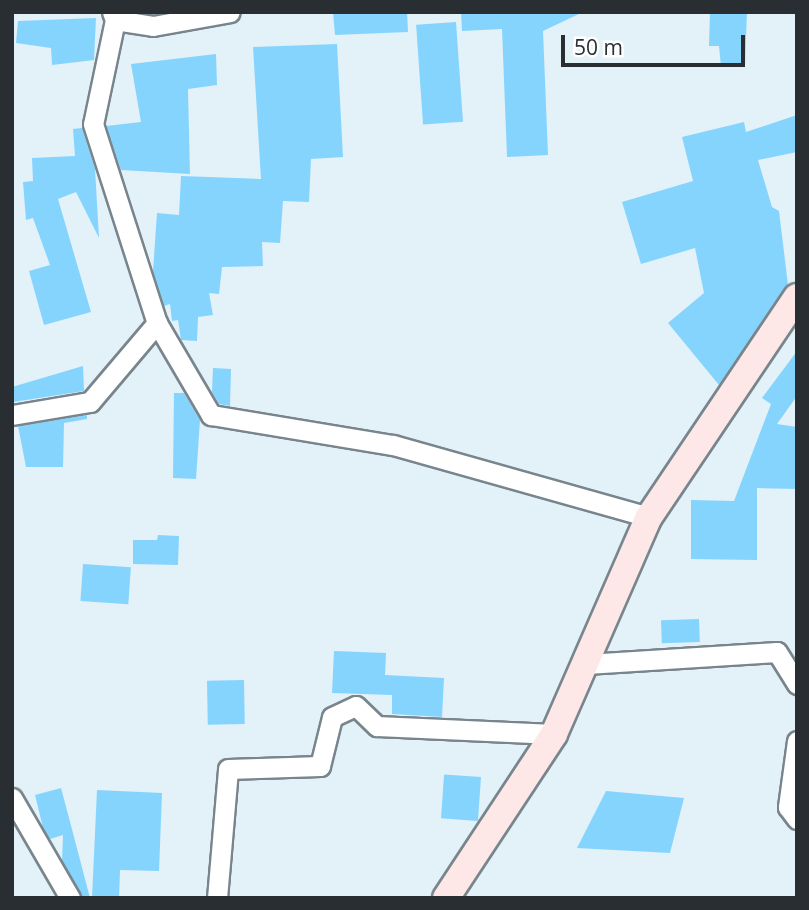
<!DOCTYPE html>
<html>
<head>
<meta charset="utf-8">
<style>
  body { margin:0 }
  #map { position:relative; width:809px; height:910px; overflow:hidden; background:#e3f1f8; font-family:"Open Sans",sans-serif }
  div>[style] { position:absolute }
  .building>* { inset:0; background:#85d4fe; transform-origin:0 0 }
  .roads { filter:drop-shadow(2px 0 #78858c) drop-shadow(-2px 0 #78858c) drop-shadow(0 2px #78858c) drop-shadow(0 -2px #78858c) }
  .minor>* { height:19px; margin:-9.5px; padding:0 9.5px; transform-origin:9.5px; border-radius:9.5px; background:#fff }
  .secondary>* { height:26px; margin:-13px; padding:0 13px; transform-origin:13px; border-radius:13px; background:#fee7e7 }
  span { translate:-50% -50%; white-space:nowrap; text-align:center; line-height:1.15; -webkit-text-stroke:7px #fff; paint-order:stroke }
  .frame { position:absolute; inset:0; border:14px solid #282e31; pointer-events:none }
  .scale { position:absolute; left:561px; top:35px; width:184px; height:32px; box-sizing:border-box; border:4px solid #282e31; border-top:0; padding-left:9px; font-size:21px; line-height:24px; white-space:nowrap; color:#282e31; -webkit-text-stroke:5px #fff; paint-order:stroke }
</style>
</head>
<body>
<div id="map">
  <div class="building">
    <i style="clip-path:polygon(333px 12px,407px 12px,408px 32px,335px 35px)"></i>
    <i style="clip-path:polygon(461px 12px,583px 12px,543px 31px,548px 155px,507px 157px,502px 29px,462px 31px)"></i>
    <i style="clip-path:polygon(710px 12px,747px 12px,745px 65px,721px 67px,719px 46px,709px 46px)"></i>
    <i style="clip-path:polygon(96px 18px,94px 60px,52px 65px,51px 48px,16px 43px,18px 21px)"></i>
    <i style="left:456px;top:22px;width:100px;height:40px;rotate:86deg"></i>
    <i style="clip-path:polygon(337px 44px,343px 157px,311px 159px,309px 202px,283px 201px,280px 243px,262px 242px,263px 266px,222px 267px,219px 294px,209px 293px,213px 315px,198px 317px,197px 341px,181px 340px,178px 320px,172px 321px,170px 304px,164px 306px,153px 271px,157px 213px,179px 215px,181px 176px,261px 179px,253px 47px)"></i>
    <i style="clip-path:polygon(216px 54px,217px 85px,188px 89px,190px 174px,121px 170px,106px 126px,141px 122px,131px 64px)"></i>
    <i style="clip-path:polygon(797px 115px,797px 152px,758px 160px,772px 207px,779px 211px,788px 285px,719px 385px,668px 323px,704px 293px,695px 248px,641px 264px,622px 202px,693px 181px,682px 137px,744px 122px,746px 132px)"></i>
    <i style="clip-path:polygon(82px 128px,95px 169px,99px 238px,76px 192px,58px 199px,91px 312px,44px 325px,29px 271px,50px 265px,33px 218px,26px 220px,23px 182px,33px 181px,32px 158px,75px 156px,73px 129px)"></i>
    <i style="clip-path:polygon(797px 351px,797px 396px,777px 424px,797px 427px,797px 489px,757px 488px,757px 560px,691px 559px,691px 500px,734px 501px,771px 404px,762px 398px)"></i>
    <i style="clip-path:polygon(83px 366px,84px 391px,13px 402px,12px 387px)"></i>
    <i style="clip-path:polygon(213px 368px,231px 369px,230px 406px,219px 404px,212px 392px)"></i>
    <i style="clip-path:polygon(174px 393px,184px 393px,200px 420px,196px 479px,173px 478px)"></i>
    <i style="clip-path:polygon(87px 415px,87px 419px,64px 423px,63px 467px,26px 467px,18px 426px)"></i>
    <i style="clip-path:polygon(158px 535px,179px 536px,178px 565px,133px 564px,133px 540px,157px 540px)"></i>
    <i style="left:83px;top:564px;width:48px;height:37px;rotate:4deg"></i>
    <i style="left:699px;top:619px;width:23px;height:38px;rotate:88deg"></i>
    <i style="clip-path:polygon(334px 651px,386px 653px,385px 675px,444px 678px,442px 717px,392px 714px,392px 695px,332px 693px)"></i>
    <i style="left:244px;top:680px;width:44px;height:37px;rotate:89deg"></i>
    <i style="left:481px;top:777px;width:44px;height:37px;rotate:94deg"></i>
    <i style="clip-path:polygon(61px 788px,73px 833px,90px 898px,82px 898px,62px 861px,63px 835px,50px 839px,43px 828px,35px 795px)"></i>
    <i style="clip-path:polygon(97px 790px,162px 793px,159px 871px,120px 870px,119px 898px,92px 898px)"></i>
    <i style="clip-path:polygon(606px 791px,684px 798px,670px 853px,577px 848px)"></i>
  </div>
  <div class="roads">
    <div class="minor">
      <i style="left:112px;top:12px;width:9px;rotate:69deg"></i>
      <i style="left:115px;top:20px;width:38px;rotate:9deg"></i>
      <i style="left:153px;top:26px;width:78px;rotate:-10.3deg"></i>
      <i style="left:115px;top:20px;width:106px;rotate:101.9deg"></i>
      <i style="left:93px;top:124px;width:209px;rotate:72.2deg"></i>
      <i style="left:12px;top:415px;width:79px;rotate:-9.5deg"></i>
      <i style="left:90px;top:402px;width:104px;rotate:-49.7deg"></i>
      <i style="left:157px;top:323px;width:107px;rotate:59.6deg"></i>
      <i style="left:211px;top:415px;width:184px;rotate:9.4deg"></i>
      <i style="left:393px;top:445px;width:266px;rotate:15.7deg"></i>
      <i style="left:586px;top:664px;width:191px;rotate:-3.6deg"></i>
      <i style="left:777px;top:652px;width:38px;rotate:58deg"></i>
      <i style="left:797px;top:741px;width:67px;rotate:97.8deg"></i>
      <i style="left:788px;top:807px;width:15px;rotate:53deg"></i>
      <i style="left:12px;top:798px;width:116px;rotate:59.9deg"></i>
      <i style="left:217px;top:898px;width:129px;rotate:-85.1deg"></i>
      <i style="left:228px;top:769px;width:92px;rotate:-1.9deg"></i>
      <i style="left:320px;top:766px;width:50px;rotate:-76.2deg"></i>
      <i style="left:332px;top:717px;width:26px;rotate:-25deg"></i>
      <i style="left:356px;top:706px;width:29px;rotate:44deg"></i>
      <i style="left:377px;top:726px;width:177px;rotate:2.6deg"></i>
    </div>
    <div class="secondary">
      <i style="left:446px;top:898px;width:196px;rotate:-56.6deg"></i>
      <i style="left:554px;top:734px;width:237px;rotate:-66.4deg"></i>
      <i style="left:649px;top:517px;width:265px;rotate:-56.1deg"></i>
    </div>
  </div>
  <div class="frame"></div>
  <div class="scale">50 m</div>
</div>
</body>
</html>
